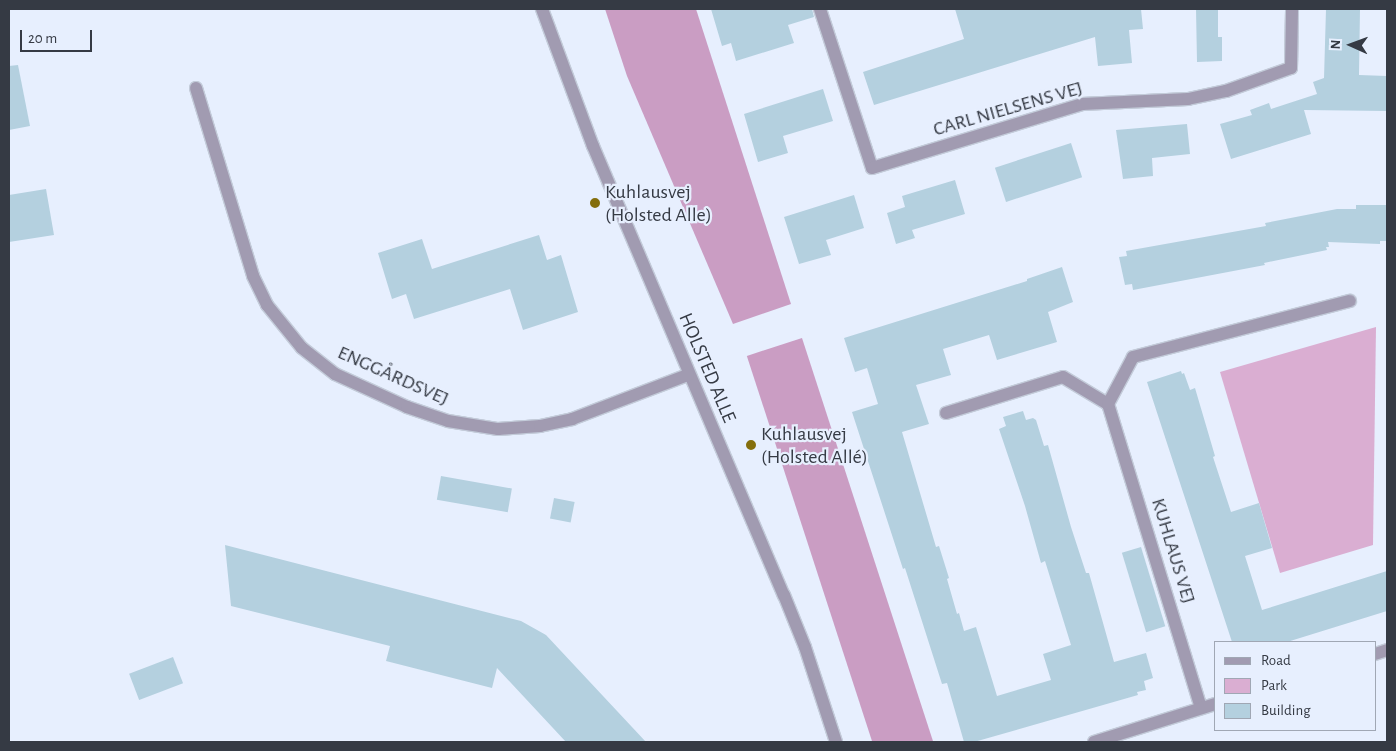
<!DOCTYPE html>
<html>
<head>
<meta charset="utf-8">
<style>
  body { margin:0 }
  #map { position:relative; width:1396px; height:751px; overflow:hidden; background:#e7effe; font-family:"Alegreya Sans",sans-serif }
  div>[style] { position:absolute }
  .green>* { inset:0; background:#daaed2 }
  .forest>* { inset:0; background:#ca9dc3; transform-origin:0 0 }
  .building>* { inset:0; background:#b4d0df; transform-origin:0 0 }
  .roads { filter:drop-shadow(1px 0 #c3cbd9) drop-shadow(-1px 0 #c3cbd9) drop-shadow(0 1px #c3cbd9) drop-shadow(0 -1px #c3cbd9) }
  .minor>* { height:12px; margin:-6px; padding:0 6px; transform-origin:6px; border-radius:6px; background:#a19bb1 }
  .dots>* { width:14px; height:14px; translate:-50% -50%; box-sizing:border-box; border:2px solid #e7effe; border-radius:50% }
  span { translate:-50% -50%; white-space:nowrap; text-align:center; line-height:1.15; -webkit-text-stroke:4.5px #e7effe; paint-order:stroke }
  .street-label { font-size:20px; color:#353a44 }
  .poi-label { font-size:20px; color:#353a44 }
  .left { translate:0 -50%; text-align:left }
  .frame { position:absolute; inset:0; border:10px solid #353a44; pointer-events:none }
  .legend { position:absolute; left:1214px; top:641px; width:162px; height:90px; box-sizing:border-box; background:#e7effe; border:1px solid #a0a7b4; margin:0; padding:6px 9px; list-style:none; font-size:15px; color:#353a44 }
  .legend li { display:flex; align-items:center; gap:10px; height:25px }
  .legend b { width:25px; border:1px solid #a0a7b4 }
  .north { position:absolute; left:1326px; top:20px; width:50px; height:50px; -webkit-text-stroke:4px #e7effe; paint-order:stroke; rotate:272deg; font-size:14px; font-weight:700; line-height:20px; text-align:center; color:#353a44 }
  .north::after { content:''; display:block; margin:auto; width:18px; height:22px; background:#353a44; clip-path:polygon(50% 0,100% 100%,50% 72%,0 100%) }
  .scale { position:absolute; left:20px; top:30px; width:72px; height:22px; box-sizing:border-box; border:2px solid #353a44; border-top:0; padding-left:6px; font-size:15px; line-height:18px; white-space:nowrap; color:#353a44; -webkit-text-stroke:4px #e7effe; paint-order:stroke }
</style>
</head>
<body>
<div id="map">
  <div class="green">
    <i style="clip-path:polygon(1376px 327px,1373px 545px,1280px 573px,1220px 372px)"></i>
  </div>
  <div class="forest">
    <i style="clip-path:polygon(605px 9px,696px 9px,791px 304px,733px 324px,627px 76px)"></i>
    <i style="left:802px;top:338px;width:424px;height:58px;rotate:72deg"></i>
  </div>
  <div class="building">
    <i style="clip-path:polygon(711px 9px,812px 9px,814px 17px,788px 25px,794px 43px,736px 61px,731px 43px,722px 46px)"></i>
    <i style="clip-path:polygon(955px 9px,1141px 9px,1143px 29px,1129px 30px,1132px 63px,1098px 66px,1095px 37px,874px 105px,863px 72px,964px 39px)"></i>
    <i style="clip-path:polygon(1196px 9px,1218px 9px,1218px 37px,1222px 37px,1222px 61px,1197px 62px)"></i>
    <i style="clip-path:polygon(1326px 9px,1360px 9px,1359px 75px,1387px 76px,1387px 111px,1304px 110px,1311px 134px,1231px 159px,1220px 124px,1252px 115px,1250px 110px,1269px 103px,1271px 109px,1317px 94px,1313px 82px,1324px 78px)"></i>
    <i style="clip-path:polygon(18px 65px,30px 126px,9px 130px,9px 66px)"></i>
    <i style="clip-path:polygon(823px 89px,833px 121px,783px 136px,788px 153px,758px 162px,744px 114px)"></i>
    <i style="clip-path:polygon(1187px 124px,1190px 154px,1152px 158px,1153px 176px,1123px 179px,1116px 130px)"></i>
    <i style="left:1071px;top:143px;width:36px;height:80px;rotate:72deg"></i>
    <i style="clip-path:polygon(955px 180px,965px 214px,912px 230px,915px 238px,896px 244px,887px 213px,905px 207px,902px 196px)"></i>
    <i style="clip-path:polygon(46px 189px,54px 235px,9px 242px,9px 195px)"></i>
    <i style="clip-path:polygon(854px 195px,864px 228px,826px 240px,831px 255px,799px 264px,784px 217px)"></i>
    <i style="clip-path:polygon(1356px 205px,1387px 205px,1387px 241px,1380px 241px,1380px 244px,1328px 242px,1329px 247px,1326px 247px,1327px 250px,1264px 263px,1265px 265px,1133px 290px,1132px 284px,1125px 285px,1119px 257px,1127px 256px,1126px 251px,1266px 226px,1265px 223px,1337px 209px,1356px 209px)"></i>
    <i style="clip-path:polygon(539px 235px,547px 260px,561px 255px,578px 312px,523px 330px,510px 289px,414px 319px,406px 294px,392px 299px,378px 253px,422px 239px,432px 269px)"></i>
    <i style="clip-path:polygon(1062px 267px,1073px 302px,1048px 312px,1057px 342px,997px 360px,989px 335px,943px 349px,951px 375px,916px 385px,929px 424px,902px 432px,936px 547px,939px 546px,949px 578px,947px 579px,957px 614px,959px 613px,964px 631px,976px 627px,997px 696px,1051px 680px,1043px 654px,1071px 645px,1045px 561px,1041px 563px,1025px 506px,999px 429px,1006px 426px,1003px 417px,1023px 411px,1026px 420px,1033px 418px,1036px 420px,1044px 446px,1048px 445px,1071px 527px,1086px 573px,1089px 573px,1114px 662px,1146px 653px,1153px 678px,1144px 681px,1146px 690px,1137px 692px,1138px 695px,974px 742px,964px 742px,947px 683px,942px 684px,905px 568px,903px 569px,852px 412px,878px 404px,867px 368px,855px 372px,844px 338px,1027px 281px,1027px 279px)"></i>
    <i style="clip-path:polygon(1181px 371px,1182px 374px,1184px 373px,1190px 390px,1195px 388px,1215px 456px,1213px 457px,1231px 512px,1259px 503px,1272px 548px,1245px 556px,1262px 610px,1387px 571px,1387px 611px,1287px 642px,1232px 642px,1147px 382px)"></i>
    <i style="left:441px;top:476px;width:72px;height:24px;rotate:10deg"></i>
    <i style="left:554px;top:498px;width:21px;height:21px;rotate:11deg"></i>
    <i style="clip-path:polygon(225px 545px,521px 621px,546px 635px,646px 742px,566px 742px,497px 668px,492px 688px,386px 661px,390px 646px,231px 606px)"></i>
    <i style="left:1141px;top:547px;width:83px;height:20px;rotate:73deg"></i>
    <i style="left:173px;top:657px;width:28px;height:47px;rotate:69deg"></i>
  </div>
  <div class="roads">
    <div class="minor">
      <i style="left:542px;top:9px;width:146px;rotate:69.6deg"></i>
      <i style="left:593px;top:146px;width:488px;rotate:67deg"></i>
      <i style="left:784px;top:595px;width:56px;rotate:68deg"></i>
      <i style="left:805px;top:647px;width:100px;rotate:71.9deg"></i>
      <i style="left:820px;top:9px;width:167px;rotate:71.9deg"></i>
      <i style="left:872px;top:168px;width:220px;rotate:-16.9deg"></i>
      <i style="left:1082px;top:104px;width:106px;rotate:-2.7deg"></i>
      <i style="left:1188px;top:99px;width:39px;rotate:-12deg"></i>
      <i style="left:1226px;top:91px;width:69px;rotate:-19.5deg"></i>
      <i style="left:1291px;top:68px;width:59px;rotate:-89deg"></i>
      <i style="left:196px;top:88px;width:196px;rotate:73.1deg"></i>
      <i style="left:253px;top:276px;width:32px;rotate:64deg"></i>
      <i style="left:267px;top:305px;width:55px;rotate:50.9deg"></i>
      <i style="left:302px;top:348px;width:42px;rotate:38.2deg"></i>
      <i style="left:335px;top:374px;width:79px;rotate:24.6deg"></i>
      <i style="left:407px;top:407px;width:43px;rotate:18.9deg"></i>
      <i style="left:448px;top:421px;width:51px;rotate:9.1deg"></i>
      <i style="left:498px;top:429px;width:42px;rotate:-4.1deg"></i>
      <i style="left:540px;top:426px;width:33px;rotate:-12deg"></i>
      <i style="left:572px;top:419px;width:124px;rotate:-20.8deg"></i>
      <i style="left:946px;top:413px;width:122px;rotate:-17.1deg"></i>
      <i style="left:1063px;top:377px;width:52px;rotate:31deg"></i>
      <i style="left:1375px;top:654px;width:13px;rotate:-18deg"></i>
      <i style="left:1201px;top:708px;width:318px;rotate:-107deg"></i>
      <i style="left:1108px;top:404px;width:53px;rotate:-62deg"></i>
      <i style="left:1133px;top:357px;width:224px;rotate:-14.5deg"></i>
      <i style="left:1094px;top:742px;width:127px;rotate:-17.4deg"></i>
    </div>
  </div>
  <div class="dots">
    <i style="left:595px;top:203px;background:#846e0c"></i>
    <i style="left:751px;top:445px;background:#846e0c"></i>
  </div>
  <div class="street-label">
    <span style="left:1008px;top:109px;rotate:-16deg">CARL NIELSENS VEJ</span>
    <span style="left:707px;top:368px;rotate:67deg">HOLSTED ALLE</span>
    <span style="left:393px;top:376px;rotate:24deg">ENGGÅRDSVEJ</span>
    <span style="left:1173px;top:551px;rotate:73deg">KUHLAUS VEJ</span>
  </div>
  <div class="poi-label">
    <span class="left" style="left:605px;top:204px">Kuhlausvej<br>(Holsted Alle)</span>
    <span class="left" style="left:761px;top:446px">Kuhlausvej<br>(Holsted Allé)</span>
  </div>
  <div class="frame"></div>
  <ul class="legend">
  <li><b style="height:6px;background:#a19bb1"></b>Road</li>
  <li><b style="height:14px;background:#daaed2"></b>Park</li>
  <li><b style="height:14px;background:#b4d0df"></b>Building</li>
  </ul>
  <div class="north">N</div>
  <div class="scale">20 m</div>
</div>
</body>
</html>
